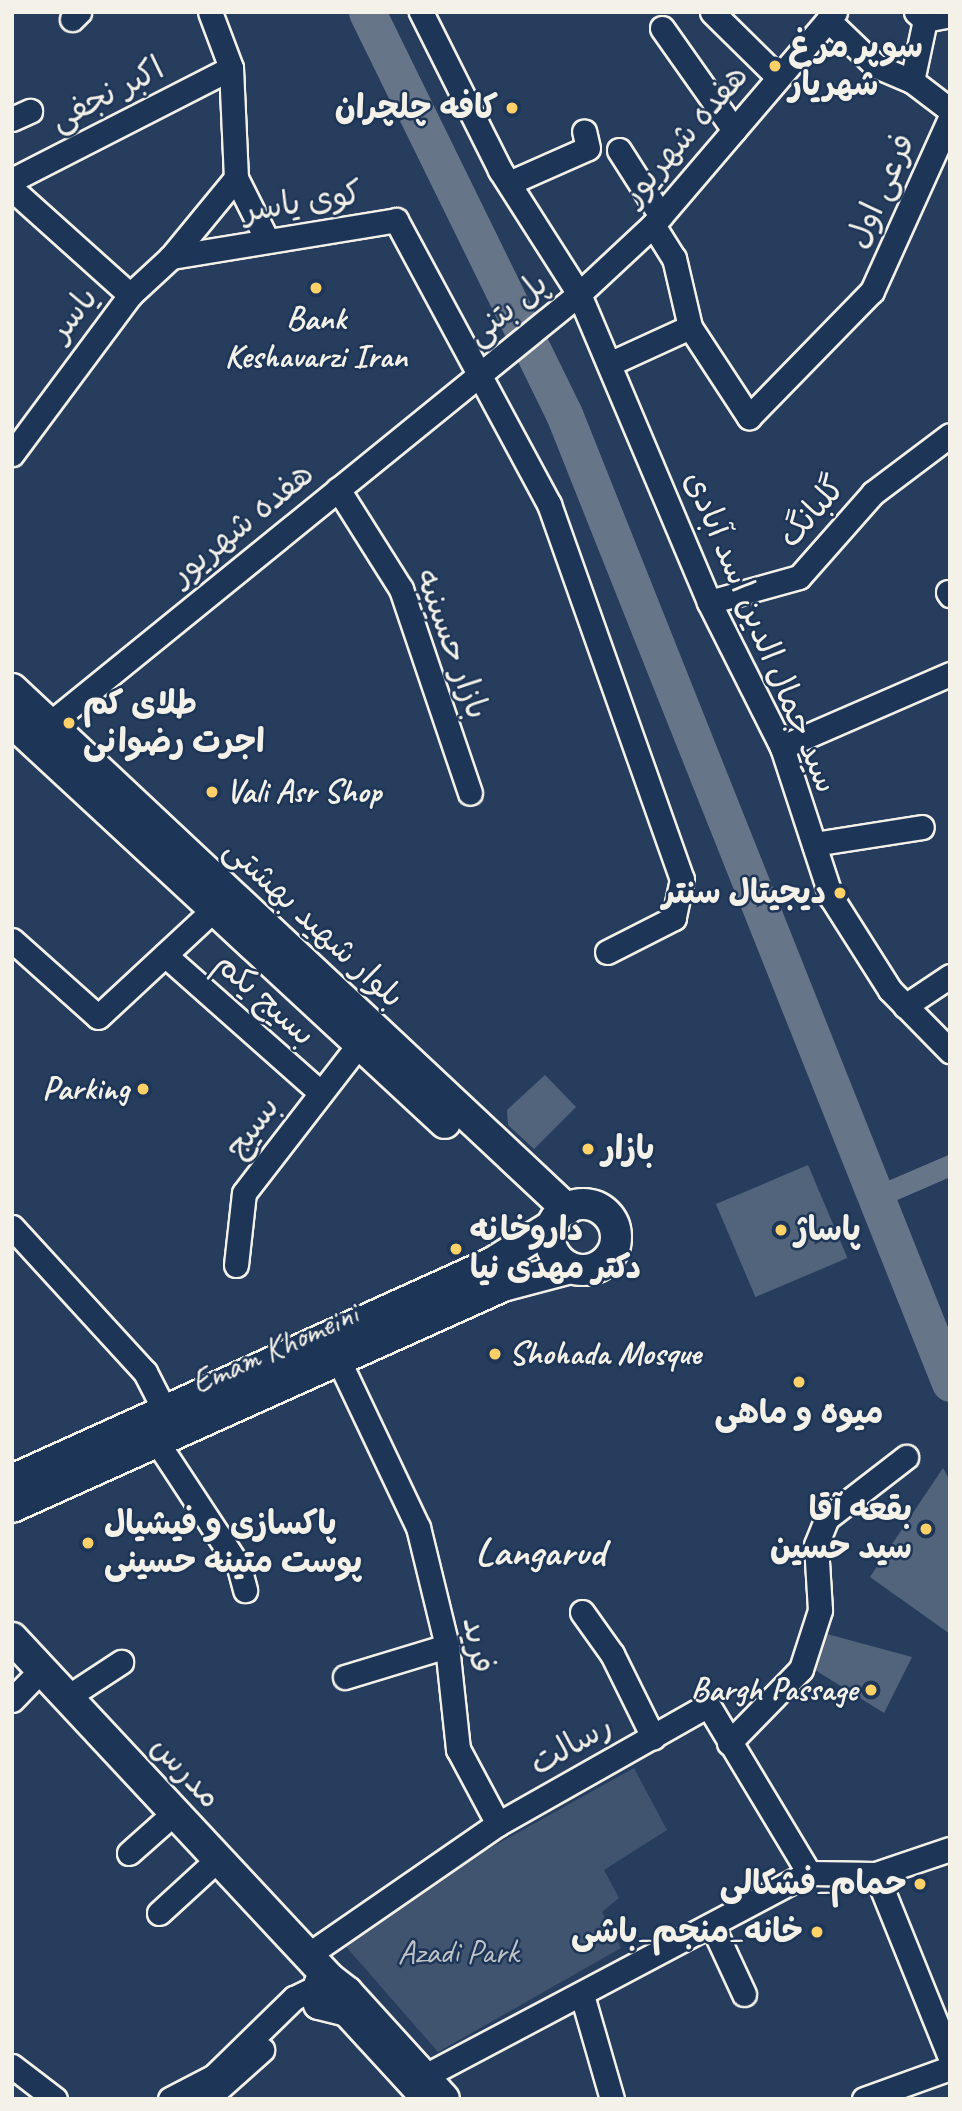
<!DOCTYPE html>
<html>
<head>
<meta charset="utf-8">
<style>
  body { margin:0 }
  #map { position:relative; width:962px; height:2111px; overflow:hidden; background:#263d5d; font-family:Caveat,"Playpen Sans Arabic",sans-serif }
  div>[style] { position:absolute }
  .green>* { inset:0; background:#40546f }
  .canal>* { height:21px; margin:-10.5px; padding:0 10.5px; transform-origin:10.5px; border-radius:10.5px; background:#677588 }
  .river>* { height:37px; margin:-18.5px; padding:0 18.5px; transform-origin:18.5px; border-radius:18.5px; background:#677588 }
  .building>* { inset:0; background:#52647b; transform-origin:0 0 }
  .roads { filter:drop-shadow(2px 0 #f4f1e8) drop-shadow(-2px 0 #f4f1e8) drop-shadow(0 2px #f4f1e8) drop-shadow(0 -2px #f4f1e8) }
  .minor>* { height:23px; margin:-11.5px; padding:0 11.5px; transform-origin:11.5px; border-radius:11.5px; background:#1d3557 }
  .major>* { height:30px; margin:-15px; padding:0 15px; transform-origin:15px; border-radius:15px; background:#1d3557 }
  .major>.ring { margin:-15px; padding:0; box-sizing:content-box; background:none; border:30px solid #1d3557; border-radius:50% }
  .dots>* { width:19px; height:19px; translate:-50% -50%; box-sizing:border-box; border:4px solid #1d3557; border-radius:50% }
  span { translate:-50% -50%; white-space:nowrap; text-align:center; line-height:1.15; -webkit-text-stroke:5px #1d3557; paint-order:stroke }
  .poi-label { font-size:33px; color:#f4f1e8; font-weight:700 }
  .left { translate:0 -50%; text-align:left }
  .right { translate:-100% -50%; text-align:right }
  .street-label { font-size:33px; color:#f4f1e8 }
  .park-label { font-size:33px; color:#bec2c4 }
  .district-label { font-size:40px; color:#f4f1e8; font-weight:700 }
  .frame { position:absolute; inset:0; border:14px solid #f4f1e8; pointer-events:none }
</style>
</head>
<body>
<div id="map">
  <div class="green">
    <i style="clip-path:polygon(634px 1768px,667px 1830px,604px 1870px,619px 1898px,602px 1912px,621px 1948px,438px 2052px,335px 1934px)"></i>
  </div>
  <div class="canal">
    <i style="left:876px;top:1197px;width:81px;rotate:-23.4deg"></i>
  </div>
  <div class="river">
    <i style="left:367px;top:12px;width:448px;rotate:63.9deg"></i>
    <i style="left:564px;top:414px;width:1043px;rotate:68.28deg"></i>
  </div>
  <div class="building">
    <i style="clip-path:polygon(545px 1075px,576px 1107px,534px 1149px,508px 1125px,507px 1110px)"></i>
    <i style="left:808px;top:1165px;width:101px;height:100px;rotate:67deg"></i>
    <i style="clip-path:polygon(943px 1468px,950px 1481px,950px 1634px,870px 1577px)"></i>
    <i style="clip-path:polygon(827px 1634px,912px 1657px,884px 1713px,815px 1670px)"></i>
  </div>
  <div class="roads">
    <div class="minor">
      <i style="left:210px;top:12px;width:60px;rotate:69.4deg"></i>
      <i style="left:231px;top:68px;width:110px;rotate:87.4deg"></i>
      <i style="left:236px;top:178px;width:69px;rotate:63.4deg"></i>
      <i style="left:421px;top:12px;width:177px;rotate:63.4deg"></i>
      <i style="left:500px;top:170px;width:147px;rotate:57.5deg"></i>
      <i style="left:579px;top:294px;width:334px;rotate:67.1deg"></i>
      <i style="left:709px;top:602px;width:162px;rotate:63.3deg"></i>
      <i style="left:782px;top:747px;width:158px;rotate:71.9deg"></i>
      <i style="left:831px;top:897px;width:110px;rotate:57.6deg"></i>
      <i style="left:890px;top:990px;width:86px;rotate:45.5deg"></i>
      <i style="left:712px;top:12px;width:93px;rotate:44.6deg"></i>
      <i style="left:916px;top:12px;width:12px;rotate:42deg"></i>
      <i style="left:925px;top:20px;width:25px;rotate:-11deg"></i>
      <i style="left:72px;top:19px;width:10px;rotate:-45deg"></i>
      <i style="left:828px;top:20px;width:66px;rotate:43.8deg"></i>
      <i style="left:876px;top:66px;width:39px;rotate:23deg"></i>
      <i style="left:912px;top:81px;width:48px;rotate:37.3deg"></i>
      <i style="left:662px;top:28px;width:125px;rotate:54.8deg"></i>
      <i style="left:912px;top:81px;width:62px;rotate:-78deg"></i>
      <i style="left:12px;top:119px;width:20px;rotate:-24deg"></i>
      <i style="left:619px;top:150px;width:78px;rotate:57.5deg"></i>
      <i style="left:12px;top:180px;width:246px;rotate:-27.1deg"></i>
      <i style="left:509px;top:183px;width:86px;rotate:-23.9deg"></i>
      <i style="left:588px;top:148px;width:17px;rotate:-103deg"></i>
      <i style="left:12px;top:189px;width:159px;rotate:41.9deg"></i>
      <i style="left:653px;top:225px;width:39px;rotate:58deg"></i>
      <i style="left:674px;top:258px;width:71px;rotate:76.9deg"></i>
      <i style="left:690px;top:327px;width:108px;rotate:56.8deg"></i>
      <i style="left:749px;top:417px;width:176px;rotate:-45.7deg"></i>
      <i style="left:872px;top:291px;width:190px;rotate:-65.7deg"></i>
      <i style="left:171px;top:257px;width:228px;rotate:-9.3deg"></i>
      <i style="left:396px;top:220px;width:323px;rotate:61.7deg"></i>
      <i style="left:549px;top:504px;width:398px;rotate:70.5deg"></i>
      <i style="left:682px;top:879px;width:40px;rotate:102deg"></i>
      <i style="left:674px;top:918px;width:75px;rotate:153.1deg"></i>
      <i style="left:609px;top:364px;width:89px;rotate:-24.6deg"></i>
      <i style="left:12px;top:454px;width:198px;rotate:-53.4deg"></i>
      <i style="left:130px;top:295px;width:56px;rotate:-42.8deg"></i>
      <i style="left:171px;top:257px;width:102px;rotate:-50.6deg"></i>
      <i style="left:338px;top:489px;width:118px;rotate:57.8deg"></i>
      <i style="left:401px;top:589px;width:215px;rotate:71.3deg"></i>
      <i style="left:948px;top:592px;width:4px;rotate:56deg"></i>
      <i style="left:709px;top:602px;width:93px;rotate:-15.5deg"></i>
      <i style="left:799px;top:577px;width:112px;rotate:-48.6deg"></i>
      <i style="left:873px;top:493px;width:96px;rotate:-37deg"></i>
      <i style="left:48px;top:739px;width:14px;rotate:-90deg"></i>
      <i style="left:48px;top:725px;width:684px;rotate:-39.07deg"></i>
      <i style="left:579px;top:294px;width:101px;rotate:-43deg"></i>
      <i style="left:653px;top:225px;width:280px;rotate:-49.5deg"></i>
      <i style="left:782px;top:747px;width:183px;rotate:-23.5deg"></i>
      <i style="left:814px;top:844px;width:109px;rotate:-8.9deg"></i>
      <i style="left:12px;top:940px;width:115px;rotate:41.8deg"></i>
      <i style="left:98px;top:1017px;width:157px;rotate:-42.9deg"></i>
      <i style="left:165px;top:955px;width:208px;rotate:41.5deg"></i>
      <i style="left:905px;top:1006px;width:54px;rotate:-33.7deg"></i>
      <i style="left:12px;top:1227px;width:197px;rotate:47.5deg"></i>
      <i style="left:145px;top:1372px;width:44px;rotate:62.9deg"></i>
      <i style="left:236px;top:1265px;width:72px;rotate:-83.7deg"></i>
      <i style="left:244px;top:1193px;width:188px;rotate:-52.3deg"></i>
      <i style="left:339px;top:1361px;width:184px;rotate:64.6deg"></i>
      <i style="left:418px;top:1527px;width:122px;rotate:76.3deg"></i>
      <i style="left:447px;top:1646px;width:104px;rotate:83.9deg"></i>
      <i style="left:458px;top:1749px;width:85px;rotate:61.9deg"></i>
      <i style="left:157px;top:1442px;width:149px;rotate:56.7deg"></i>
      <i style="left:239px;top:1567px;width:24px;rotate:75deg"></i>
      <i style="left:582px;top:1612px;width:52px;rotate:54.5deg"></i>
      <i style="left:612px;top:1654px;width:93px;rotate:63.7deg"></i>
      <i style="left:345px;top:1677px;width:107px;rotate:-16.9deg"></i>
      <i style="left:66px;top:1698px;width:66px;rotate:-33.2deg"></i>
      <i style="left:12px;top:1700px;width:40px;rotate:-46deg"></i>
      <i style="left:729px;top:1743px;width:103px;rotate:-45.8deg"></i>
      <i style="left:801px;top:1669px;width:62px;rotate:-72.1deg"></i>
      <i style="left:820px;top:1610px;width:65px;rotate:-93.5deg"></i>
      <i style="left:816px;top:1545px;width:29px;rotate:-68deg"></i>
      <i style="left:827px;top:1518px;width:100px;rotate:-37.7deg"></i>
      <i style="left:129px;top:1853px;width:60px;rotate:-41.6deg"></i>
      <i style="left:876px;top:1874px;width:197px;rotate:68deg"></i>
      <i style="left:159px;top:1913px;width:80px;rotate:-42.5deg"></i>
      <i style="left:712px;top:1925px;width:76px;rotate:65.1deg"></i>
      <i style="left:308px;top:1955px;width:231px;rotate:-34.6deg"></i>
      <i style="left:498px;top:1824px;width:241px;rotate:-29.5deg"></i>
      <i style="left:708px;top:1705px;width:196px;rotate:59deg"></i>
      <i style="left:582px;top:1995px;width:108px;rotate:73.9deg"></i>
      <i style="left:12px;top:2066px;width:54px;rotate:37.5deg"></i>
      <i style="left:425px;top:2076px;width:434px;rotate:-27.9deg"></i>
      <i style="left:809px;top:1873px;width:67px;rotate:0.9deg"></i>
      <i style="left:876px;top:1874px;width:78px;rotate:-18.7deg"></i>
      <i style="left:170px;top:2099px;width:50px;rotate:-27.6deg"></i>
      <i style="left:214px;top:2076px;width:112px;rotate:-44.3deg"></i>
      <i style="left:294px;top:1998px;width:25px;rotate:-26deg"></i>
      <i style="left:207px;top:2099px;width:74px;rotate:-41.7deg"></i>
      <i style="left:864px;top:2099px;width:91px;rotate:-19.8deg"></i>
    </div>
    <div class="major">
      <i style="left:12px;top:689px;width:761px;rotate:43.14deg"></i>
      <i style="left:12px;top:722px;width:590px;rotate:42.8deg"></i>
      <i class="ring" style="left:550px;top:1204px;width:36px;height:36px"></i>
      <i style="left:12px;top:1480px;width:527px;rotate:-24.33deg"></i>
      <i style="left:492px;top:1263px;width:72px;rotate:-31.9deg"></i>
      <i style="left:12px;top:1507px;width:538px;rotate:-24.23deg"></i>
      <i style="left:503px;top:1286px;width:70px;rotate:-14.8deg"></i>
      <i style="left:12px;top:1638px;width:465px;rotate:47deg"></i>
      <i style="left:428px;top:2099px;width:120px;rotate:-132.6deg"></i>
      <i style="left:347px;top:2011px;width:29px;rotate:-166deg"></i>
      <i style="left:319px;top:2004px;width:21px;rotate:-87deg"></i>
      <i style="left:320px;top:1983px;width:10px;rotate:-29deg"></i>
      <i style="left:329px;top:1978px;width:23px;rotate:38deg"></i>
      <i style="left:347px;top:1992px;width:144px;rotate:47.8deg"></i>
    </div>
  </div>
  <div class="dots">
    <i style="left:775px;top:66px;background:#ffd166"></i>
    <i style="left:512px;top:108px;background:#ffd166"></i>
    <i style="left:316px;top:288px;background:#ffd166"></i>
    <i style="left:69px;top:723px;background:#ffd166"></i>
    <i style="left:212px;top:792px;background:#ffd166"></i>
    <i style="left:840px;top:893px;background:#ffd166"></i>
    <i style="left:143px;top:1089px;background:#ffd166"></i>
    <i style="left:588px;top:1149px;background:#ffd166"></i>
    <i style="left:781px;top:1230px;background:#ffd166"></i>
    <i style="left:456px;top:1249px;background:#ffd166"></i>
    <i style="left:495px;top:1354px;background:#ffd166"></i>
    <i style="left:799px;top:1382px;background:#ffd166"></i>
    <i style="left:926px;top:1529px;background:#ffd166"></i>
    <i style="left:88px;top:1543px;background:#ffd166"></i>
    <i style="left:871px;top:1690px;background:#ffd166"></i>
    <i style="left:920px;top:1884px;background:#ffd166"></i>
    <i style="left:817px;top:1932px;background:#ffd166"></i>
  </div>
  <div class="poi-label">
    <span class="left" style="left:789px;top:66px">سوپر مرغ<br>شهریار</span>
    <span class="right" style="left:498px;top:108px">کافه چلچران</span>
    <span style="left:316px;top:338px">Bank<br>Keshavarzi Iran</span>
    <span class="left" style="left:83px;top:723px">طلای کم<br>اجرت رضوانی</span>
    <span class="left" style="left:226px;top:792px">Vali Asr Shop</span>
    <span class="right" style="left:826px;top:893px">دیجیتال سنتر</span>
    <span class="right" style="left:129px;top:1089px">Parking</span>
    <span class="left" style="left:602px;top:1149px">بازار</span>
    <span class="left" style="left:470px;top:1249px">داروخانه<br>دکتر مهدی نیا</span>
    <span class="left" style="left:795px;top:1230px">پاساژ</span>
    <span class="left" style="left:509px;top:1354px">Shohada Mosque</span>
    <span style="left:799px;top:1413px">میوه و ماهی</span>
    <span class="right" style="left:912px;top:1529px">بقعه آقا<br>سید حسین</span>
    <span class="left" style="left:104px;top:1543px">پاکسازی و فیشیال<br>پوست متینه حسینی</span>
    <span class="right" style="left:857px;top:1690px">Bargh Passage</span>
    <span class="right" style="left:906px;top:1884px">حمام_فشکالی</span>
    <span class="right" style="left:803px;top:1932px">خانه_منجم_باشی</span>
  </div>
  <div class="street-label">
    <span style="left:107px;top:94px;rotate:-27deg">اکبر نجفی</span>
    <span style="left:685px;top:135px;rotate:-49deg">هفده شهریور</span>
    <span style="left:881px;top:191px;rotate:-66deg">فرعی اول</span>
    <span style="left:302px;top:202px;rotate:-9deg">کوی یاسر</span>
    <span style="left:507px;top:309px;rotate:-39deg">پل بتنی</span>
    <span style="left:73px;top:314px;rotate:-52deg">یاسر</span>
    <span style="left:812px;top:512px;rotate:-49deg">گلبانگ</span>
    <span style="left:242px;top:524px;rotate:-39deg">هفده شهریور</span>
    <span style="left:761px;top:632px;rotate:67deg">سید جمال الدین اسد آبادی</span>
    <span style="left:452px;top:644px;rotate:70deg">بازار حسینیه</span>
    <span style="left:314px;top:923px;rotate:43deg">بلوار شهید بهشتی</span>
    <span style="left:265px;top:999px;rotate:42deg">بسیج یکم</span>
    <span style="left:252px;top:1127px;rotate:-53deg">بسیج</span>
    <span style="left:275px;top:1349px;rotate:-24deg">Emam Khomeini</span>
    <span style="left:478px;top:1645px;rotate:80deg">فرید</span>
    <span style="left:571px;top:1745px;rotate:-30deg">رسالت</span>
    <span style="left:186px;top:1772px;rotate:47deg">مدرس</span>
  </div>
  <div class="park-label">
    <span style="left:458px;top:1953px">Azadi Park</span>
  </div>
  <div class="district-label">
    <span style="left:540px;top:1552px">Langarud</span>
  </div>
  <div class="frame"></div>
</div>
</body>
</html>
